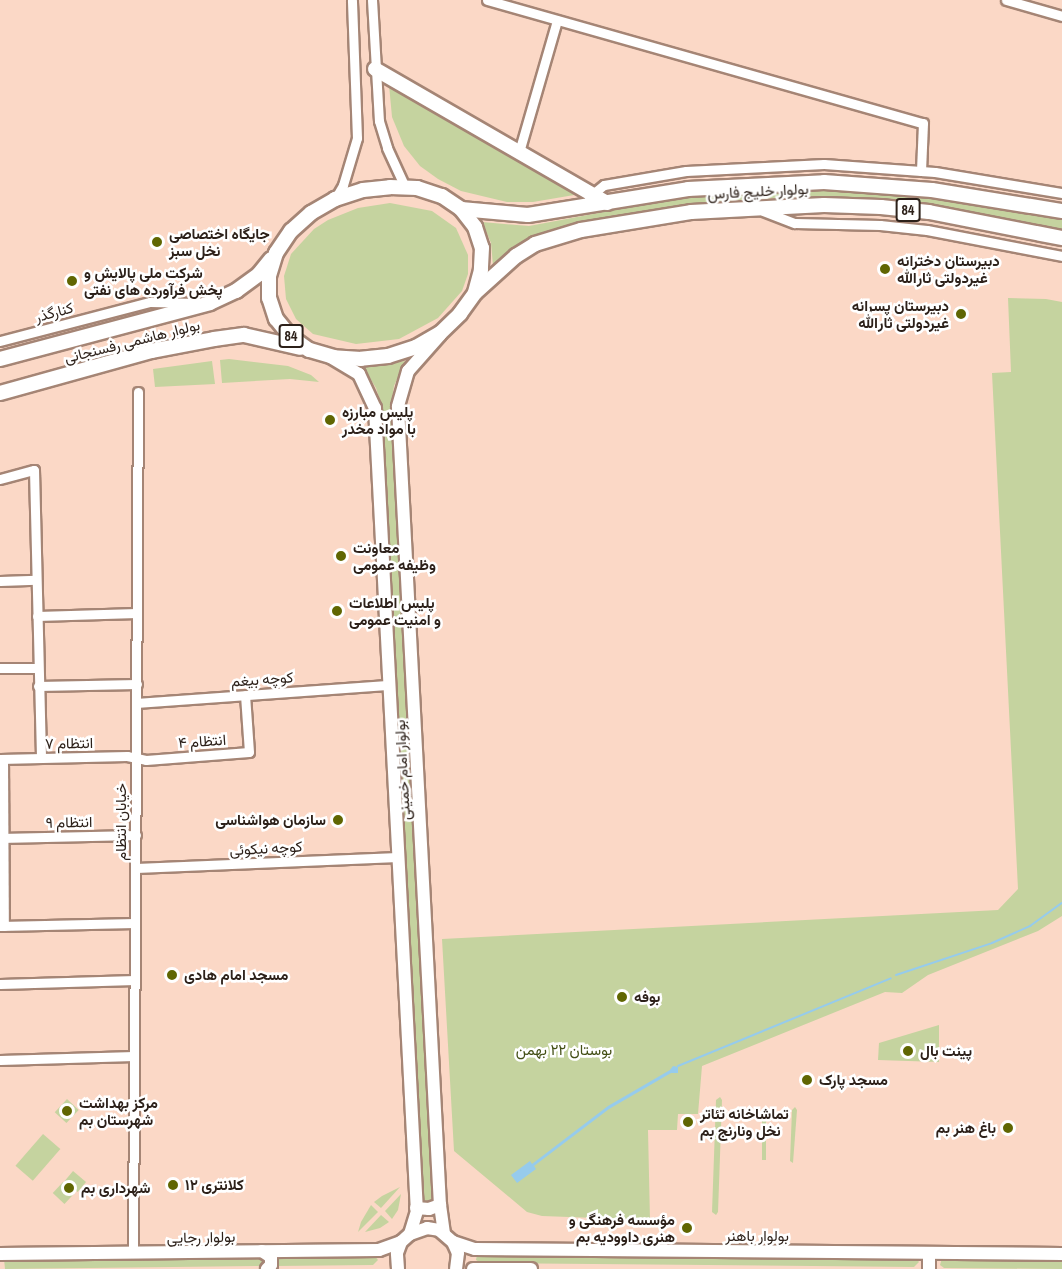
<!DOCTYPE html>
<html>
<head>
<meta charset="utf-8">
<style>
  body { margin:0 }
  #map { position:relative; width:1062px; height:1269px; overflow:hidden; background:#fbd8c6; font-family:"Archivo Narrow",Vazirmatn,sans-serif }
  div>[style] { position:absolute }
  .green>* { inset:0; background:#c5d39f; transform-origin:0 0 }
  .water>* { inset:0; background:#96cbec }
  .stream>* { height:2px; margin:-1px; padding:0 1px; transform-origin:1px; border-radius:1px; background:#96cbec }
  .roads { filter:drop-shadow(2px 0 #a58575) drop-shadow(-2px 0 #a58575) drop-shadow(0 2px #a58575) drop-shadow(0 -2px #a58575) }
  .minor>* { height:9px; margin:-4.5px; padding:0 4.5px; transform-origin:4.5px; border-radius:4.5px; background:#fff }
  .major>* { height:12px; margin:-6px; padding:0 6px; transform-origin:6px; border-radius:6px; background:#fff }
  .highway>* { height:14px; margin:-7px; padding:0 7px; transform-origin:7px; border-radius:7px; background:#fff }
  .dots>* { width:16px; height:16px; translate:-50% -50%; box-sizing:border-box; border:3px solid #fff; border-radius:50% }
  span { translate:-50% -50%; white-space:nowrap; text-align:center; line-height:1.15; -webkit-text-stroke:5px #fff; paint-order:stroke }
  .shield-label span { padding:2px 4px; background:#fff; border:2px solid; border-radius:4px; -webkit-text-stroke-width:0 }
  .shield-label { font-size:14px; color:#2d211a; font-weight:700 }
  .street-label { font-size:15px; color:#2d211a }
  .poi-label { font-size:15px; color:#2d211a; font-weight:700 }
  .left { translate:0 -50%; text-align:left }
  .right { translate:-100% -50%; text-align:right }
  .park-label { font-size:15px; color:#434f15 }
</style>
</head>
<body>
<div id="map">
  <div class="green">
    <i style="clip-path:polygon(389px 85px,580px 194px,533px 202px,507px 202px,461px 191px,438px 179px,420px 166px,404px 146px,392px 117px)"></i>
    <i style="clip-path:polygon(824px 189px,931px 197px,1029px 211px,1062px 219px,1062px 230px,930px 205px,882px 200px,824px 197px,751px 199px,690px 204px,579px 223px,532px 237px,493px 266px,491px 243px,482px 222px,529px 226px,689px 196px)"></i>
    <i style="clip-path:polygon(390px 203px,432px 211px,456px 228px,468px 255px,468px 274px,462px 291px,438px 318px,399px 339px,356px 344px,313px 334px,296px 319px,286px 299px,284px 276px,291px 254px,314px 229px,328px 220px,358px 208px)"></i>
    <i style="clip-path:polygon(1008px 298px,1046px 299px,1062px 302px,1062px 916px,1038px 931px,928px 975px,902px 993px,885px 992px,702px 1066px,698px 1114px,678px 1114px,677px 1130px,648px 1130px,650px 1220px,542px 1216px,527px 1212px,454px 1151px,442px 939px,998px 910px,1018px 889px,992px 373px,1011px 372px)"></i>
    <i style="clip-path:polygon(229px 359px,288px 366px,311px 375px,319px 382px,290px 379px,222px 383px,220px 360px)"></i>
    <i style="clip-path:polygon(212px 361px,215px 384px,155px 387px,153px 369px)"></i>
    <i style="clip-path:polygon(405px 361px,394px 386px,391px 407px,432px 1205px,424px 1205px,382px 407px,376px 388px,363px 367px)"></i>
    <i style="clip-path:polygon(939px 1025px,939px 1062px,878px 1060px,879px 1043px)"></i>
    <i style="clip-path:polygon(720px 1097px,722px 1100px,718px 1212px,716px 1215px,712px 1212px,716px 1100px)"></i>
    <i style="left:67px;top:1099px;width:16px;height:18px;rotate:43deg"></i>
    <i style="clip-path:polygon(795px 1107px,797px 1110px,793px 1163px,790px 1161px,792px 1110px)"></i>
    <i style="left:766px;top:1112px;width:48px;height:4px;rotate:90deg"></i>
    <i style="left:43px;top:1134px;width:23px;height:42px;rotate:41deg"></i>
    <i style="left:73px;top:1171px;width:17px;height:13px;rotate:40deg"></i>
    <i style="left:63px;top:1182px;width:16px;height:15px;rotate:43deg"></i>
    <i style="clip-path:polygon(400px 1187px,381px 1208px,374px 1202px,382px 1196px)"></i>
    <i style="clip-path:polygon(401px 1194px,398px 1210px,392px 1219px,385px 1211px)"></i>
    <i style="clip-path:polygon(371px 1205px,378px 1212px,358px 1232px,361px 1222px)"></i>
    <i style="clip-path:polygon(381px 1215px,389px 1222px,380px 1228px,365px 1232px)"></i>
    <i style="clip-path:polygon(374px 1255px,378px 1260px,373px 1265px,276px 1266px,276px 1256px)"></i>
    <i style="clip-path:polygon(477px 1255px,916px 1258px,919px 1262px,914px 1267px,481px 1263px,476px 1260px)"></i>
    <i style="clip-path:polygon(262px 1256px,267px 1259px,262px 1266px,5px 1269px,4px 1259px)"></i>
    <i style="clip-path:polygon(942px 1258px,1062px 1259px,1062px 1269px,944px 1268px,940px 1265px)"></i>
  </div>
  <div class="water">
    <i style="clip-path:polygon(673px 1066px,678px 1067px,678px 1073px,671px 1073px,609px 1109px,534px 1166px,536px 1169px,517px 1183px,511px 1175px,530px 1161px,532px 1164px,608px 1106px,670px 1070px)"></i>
  </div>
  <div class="stream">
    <i style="left:896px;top:975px;width:101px;rotate:-18.4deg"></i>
    <i style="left:992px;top:943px;width:42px;rotate:-24.1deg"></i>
    <i style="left:1030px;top:926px;width:39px;rotate:-36deg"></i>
    <i style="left:678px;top:1066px;width:230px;rotate:-22.4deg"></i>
  </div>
  <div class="roads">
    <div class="minor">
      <i style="left:372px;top:0;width:121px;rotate:86.7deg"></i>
      <i style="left:379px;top:121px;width:28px;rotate:73deg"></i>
      <i style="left:387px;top:148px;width:43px;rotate:65.2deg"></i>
      <i style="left:487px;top:0;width:453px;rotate:15.8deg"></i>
      <i style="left:923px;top:123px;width:48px;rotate:92.4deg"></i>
      <i style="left:1006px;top:0;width:58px;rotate:15.9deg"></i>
      <i style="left:519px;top:152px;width:137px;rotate:-73.9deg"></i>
      <i style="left:589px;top:197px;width:19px;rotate:-39deg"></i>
      <i style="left:604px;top:185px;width:83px;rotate:-9.7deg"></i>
      <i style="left:686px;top:171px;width:138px;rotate:-2.9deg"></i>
      <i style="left:824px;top:164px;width:111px;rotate:4.1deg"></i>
      <i style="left:935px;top:172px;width:129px;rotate:9.4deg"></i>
      <i style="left:335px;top:199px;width:16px;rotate:-60deg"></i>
      <i style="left:343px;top:185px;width:49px;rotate:-73.4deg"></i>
      <i style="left:357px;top:138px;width:138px;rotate:-92.1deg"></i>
      <i style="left:763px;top:211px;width:34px;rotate:21deg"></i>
      <i style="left:795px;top:223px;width:85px;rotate:1.3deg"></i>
      <i style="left:880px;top:225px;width:47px;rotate:6.1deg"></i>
      <i style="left:927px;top:230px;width:137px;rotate:10.9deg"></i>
      <i style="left:0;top:341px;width:155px;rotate:-14.6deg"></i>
      <i style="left:150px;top:302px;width:47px;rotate:1.2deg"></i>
      <i style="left:0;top:479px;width:35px;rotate:-15deg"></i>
      <i style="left:34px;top:470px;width:288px;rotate:88.6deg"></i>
      <i style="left:0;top:581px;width:36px;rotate:-2deg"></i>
      <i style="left:37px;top:616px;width:100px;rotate:-1.7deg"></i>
      <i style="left:0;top:668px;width:37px"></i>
      <i style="left:38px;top:686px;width:99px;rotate:-1.2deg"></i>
      <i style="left:137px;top:703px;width:253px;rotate:-4.1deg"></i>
      <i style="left:0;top:759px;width:127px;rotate:-1.4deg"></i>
      <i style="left:127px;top:756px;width:19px;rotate:12deg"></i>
      <i style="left:146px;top:760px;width:103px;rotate:-4.4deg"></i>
      <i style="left:249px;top:752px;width:57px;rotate:-94deg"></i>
      <i style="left:3px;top:759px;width:167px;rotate:89.7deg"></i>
      <i style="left:0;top:838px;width:136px;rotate:-1.3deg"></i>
      <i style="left:136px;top:868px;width:262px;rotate:-2.4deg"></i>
      <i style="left:0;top:926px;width:135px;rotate:-1.3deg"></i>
      <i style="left:0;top:984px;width:135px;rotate:-1.7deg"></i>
      <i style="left:0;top:1060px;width:134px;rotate:-1.7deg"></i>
      <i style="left:133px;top:1252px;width:860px;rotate:-89.67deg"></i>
    </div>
    <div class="major">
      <i style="left:440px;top:335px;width:48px;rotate:131.6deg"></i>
      <i style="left:408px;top:371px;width:37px;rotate:106deg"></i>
      <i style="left:398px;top:407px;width:799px;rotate:86.99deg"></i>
      <i style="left:440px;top:1205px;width:28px;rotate:82deg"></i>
      <i style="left:329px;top:356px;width:35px;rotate:31deg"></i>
      <i style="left:359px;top:374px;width:38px;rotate:65deg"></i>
      <i style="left:375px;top:408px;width:804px;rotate:87.01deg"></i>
      <i style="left:417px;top:1211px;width:24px;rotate:107deg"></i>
      <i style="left:416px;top:1208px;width:13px;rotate:4deg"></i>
      <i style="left:429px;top:1209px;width:12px;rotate:-20deg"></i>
      <i style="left:453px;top:1242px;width:23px;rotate:18deg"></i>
      <i style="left:475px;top:1249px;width:587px;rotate:0.49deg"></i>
      <i style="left:262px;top:1251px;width:11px;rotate:34deg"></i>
      <i style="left:271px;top:1257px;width:8px;rotate:90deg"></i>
      <i style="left:271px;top:1265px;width:6px;rotate:135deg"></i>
      <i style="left:0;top:1254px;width:379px;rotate:-0.6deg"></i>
      <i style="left:379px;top:1250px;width:23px;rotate:-20deg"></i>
      <i style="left:398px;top:1269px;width:16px;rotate:-94deg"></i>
      <i style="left:397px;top:1253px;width:12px;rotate:-70deg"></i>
      <i style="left:401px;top:1242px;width:12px;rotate:-42deg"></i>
      <i style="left:410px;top:1234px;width:18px;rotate:-19deg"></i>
      <i style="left:427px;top:1228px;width:12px;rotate:9deg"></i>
      <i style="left:439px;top:1230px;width:18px;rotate:41deg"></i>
      <i style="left:453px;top:1242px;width:12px;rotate:66deg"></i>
      <i style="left:458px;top:1253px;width:16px;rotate:97deg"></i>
      <i style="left:473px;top:1269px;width:58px"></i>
      <i style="left:929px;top:1269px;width:16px;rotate:-90deg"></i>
    </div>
    <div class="highway">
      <i style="left:375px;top:69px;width:268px;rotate:30deg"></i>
      <i style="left:461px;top:209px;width:23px;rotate:52deg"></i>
      <i style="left:475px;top:227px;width:22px;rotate:72deg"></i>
      <i style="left:482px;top:248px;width:22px;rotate:93deg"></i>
      <i style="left:481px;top:270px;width:24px;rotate:105deg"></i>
      <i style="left:475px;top:293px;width:26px;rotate:126deg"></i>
      <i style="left:460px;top:314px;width:28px;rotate:136deg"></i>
      <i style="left:440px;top:333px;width:28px;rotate:150deg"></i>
      <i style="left:416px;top:347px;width:29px;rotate:162deg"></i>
      <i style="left:388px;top:356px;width:27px;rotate:174deg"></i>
      <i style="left:361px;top:359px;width:27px;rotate:-176deg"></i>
      <i style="left:334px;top:357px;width:26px;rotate:-164deg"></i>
      <i style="left:309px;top:350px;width:24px;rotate:-144deg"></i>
      <i style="left:290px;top:336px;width:22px;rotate:-129deg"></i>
      <i style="left:276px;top:319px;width:22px;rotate:-108deg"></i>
      <i style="left:269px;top:298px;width:22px;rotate:-90deg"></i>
      <i style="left:269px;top:276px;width:24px;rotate:-73deg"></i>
      <i style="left:276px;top:253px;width:27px;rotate:-56deg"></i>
      <i style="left:291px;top:231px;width:27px;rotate:-42deg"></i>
      <i style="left:311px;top:213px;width:28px;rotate:-30deg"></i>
      <i style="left:335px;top:199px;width:29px;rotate:-18deg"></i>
      <i style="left:363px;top:190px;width:27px;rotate:-6deg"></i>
      <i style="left:390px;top:187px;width:27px;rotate:2deg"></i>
      <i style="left:417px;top:188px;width:26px;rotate:18deg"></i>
      <i style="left:442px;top:196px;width:23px;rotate:34deg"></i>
      <i style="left:461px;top:209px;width:67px;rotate:5.1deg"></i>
      <i style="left:528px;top:215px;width:162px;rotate:-9.2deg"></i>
      <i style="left:688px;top:189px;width:136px;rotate:-2.9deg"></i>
      <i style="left:824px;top:182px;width:108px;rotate:4.2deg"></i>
      <i style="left:932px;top:190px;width:132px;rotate:9.2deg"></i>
      <i style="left:476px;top:292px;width:54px;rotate:-42deg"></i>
      <i style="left:516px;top:256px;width:22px;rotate:-32deg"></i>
      <i style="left:535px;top:244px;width:48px;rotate:-16.9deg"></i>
      <i style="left:581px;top:230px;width:111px;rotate:-9.3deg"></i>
      <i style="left:691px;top:212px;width:133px;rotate:-3deg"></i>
      <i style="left:824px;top:205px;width:57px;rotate:2deg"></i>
      <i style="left:881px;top:207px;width:48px;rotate:5.9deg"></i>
      <i style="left:929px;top:212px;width:136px;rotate:11.1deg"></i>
      <i style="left:0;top:359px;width:217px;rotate:-14.9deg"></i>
      <i style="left:210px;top:303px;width:29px;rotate:-25deg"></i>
      <i style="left:236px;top:291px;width:29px;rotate:-36deg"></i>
      <i style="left:259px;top:274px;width:19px;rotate:-51deg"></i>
      <i style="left:0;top:393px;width:157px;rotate:-15.5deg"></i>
      <i style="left:151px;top:351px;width:64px;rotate:-10.8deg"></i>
      <i style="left:214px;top:339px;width:30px;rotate:-8deg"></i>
      <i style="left:244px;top:335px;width:58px;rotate:12.8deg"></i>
    </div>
  </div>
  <div class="dots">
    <i style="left:157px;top:242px;background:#606602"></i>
    <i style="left:885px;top:269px;background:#606602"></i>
    <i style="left:72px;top:281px;background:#606602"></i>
    <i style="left:961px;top:314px;background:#606602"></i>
    <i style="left:330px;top:420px;background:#606602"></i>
    <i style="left:341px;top:556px;background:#606602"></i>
    <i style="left:337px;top:611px;background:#606602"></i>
    <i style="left:338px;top:820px;background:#606602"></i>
    <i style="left:172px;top:975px;background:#606602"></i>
    <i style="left:622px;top:997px;background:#606602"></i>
    <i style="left:908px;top:1051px;background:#606602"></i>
    <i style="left:807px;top:1080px;background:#606602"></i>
    <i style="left:67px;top:1111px;background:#606602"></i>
    <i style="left:688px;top:1122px;background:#606602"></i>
    <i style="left:1008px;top:1128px;background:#606602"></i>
    <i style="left:173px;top:1185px;background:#606602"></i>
    <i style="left:69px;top:1188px;background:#606602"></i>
    <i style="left:687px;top:1228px;background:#606602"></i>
  </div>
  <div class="shield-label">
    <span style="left:908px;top:210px">84</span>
    <span style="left:291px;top:336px">84</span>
  </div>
  <div class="street-label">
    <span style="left:758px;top:191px;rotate:-3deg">بولوار خلیج فارس</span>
    <span style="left:54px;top:312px;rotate:-15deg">کنارگذر</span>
    <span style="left:132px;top:341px;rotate:-14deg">بولوار هاشمی رفسنجانی</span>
    <span style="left:262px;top:679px;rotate:-4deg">کوچه بیغم</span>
    <span style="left:202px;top:741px;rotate:-4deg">انتظام ۴</span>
    <span style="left:69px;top:743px;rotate:-1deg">انتظام ۷</span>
    <span style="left:402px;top:770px;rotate:-93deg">بولوار امام خمینی</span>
    <span style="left:69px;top:822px;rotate:-1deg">انتظام ۹</span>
    <span style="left:121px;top:822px;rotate:-90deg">خیابان انتظام</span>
    <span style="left:266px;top:848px;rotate:-3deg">کوچه نیکوئی</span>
    <span style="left:757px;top:1236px">بولوار باهنر</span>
    <span style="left:201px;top:1237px;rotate:-1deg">بولوار رجایی</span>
  </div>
  <div class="poi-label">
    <span class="left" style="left:169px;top:242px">جایگاه اختصاصی<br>نخل سبز</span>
    <span class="left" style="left:897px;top:269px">دبیرستان دخترانه<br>غیردولتی ثارالله</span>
    <span class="left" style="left:84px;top:281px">شرکت ملی پالایش و<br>پخش فرآورده های نفتی</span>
    <span class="right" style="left:949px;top:314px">دبیرستان پسرانه<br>غیردولتی ثارالله</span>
    <span class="left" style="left:342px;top:420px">پلیس مبارزه<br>با مواد مخدر</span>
    <span class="left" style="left:353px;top:556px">معاونت<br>وظیفه عمومی</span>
    <span class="left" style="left:349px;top:611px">پلیس اطلاعات<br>و امنیت عمومی</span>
    <span class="right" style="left:326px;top:820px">سازمان هواشناسی</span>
    <span class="left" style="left:184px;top:975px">مسجد امام هادی</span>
    <span class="left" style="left:634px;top:997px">بوفه</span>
    <span class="left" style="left:920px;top:1051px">پینت بال</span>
    <span class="left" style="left:819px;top:1080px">مسجد پارک</span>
    <span class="left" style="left:79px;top:1111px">مرکز بهداشت<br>شهرستان بم</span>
    <span class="left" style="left:700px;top:1122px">تماشاخانه تئاتر<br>نخل ونارنج بم</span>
    <span class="right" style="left:996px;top:1128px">باغ هنر بم</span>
    <span class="left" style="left:185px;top:1185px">کلانتری ۱۲</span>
    <span class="left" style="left:81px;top:1188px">شهرداری بم</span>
    <span class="right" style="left:675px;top:1228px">مؤسسه فرهنگی و<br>هنری داوودیه بم</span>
  </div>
  <div class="park-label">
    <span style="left:564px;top:1050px">بوستان ۲۲ بهمن</span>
  </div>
</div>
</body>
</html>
